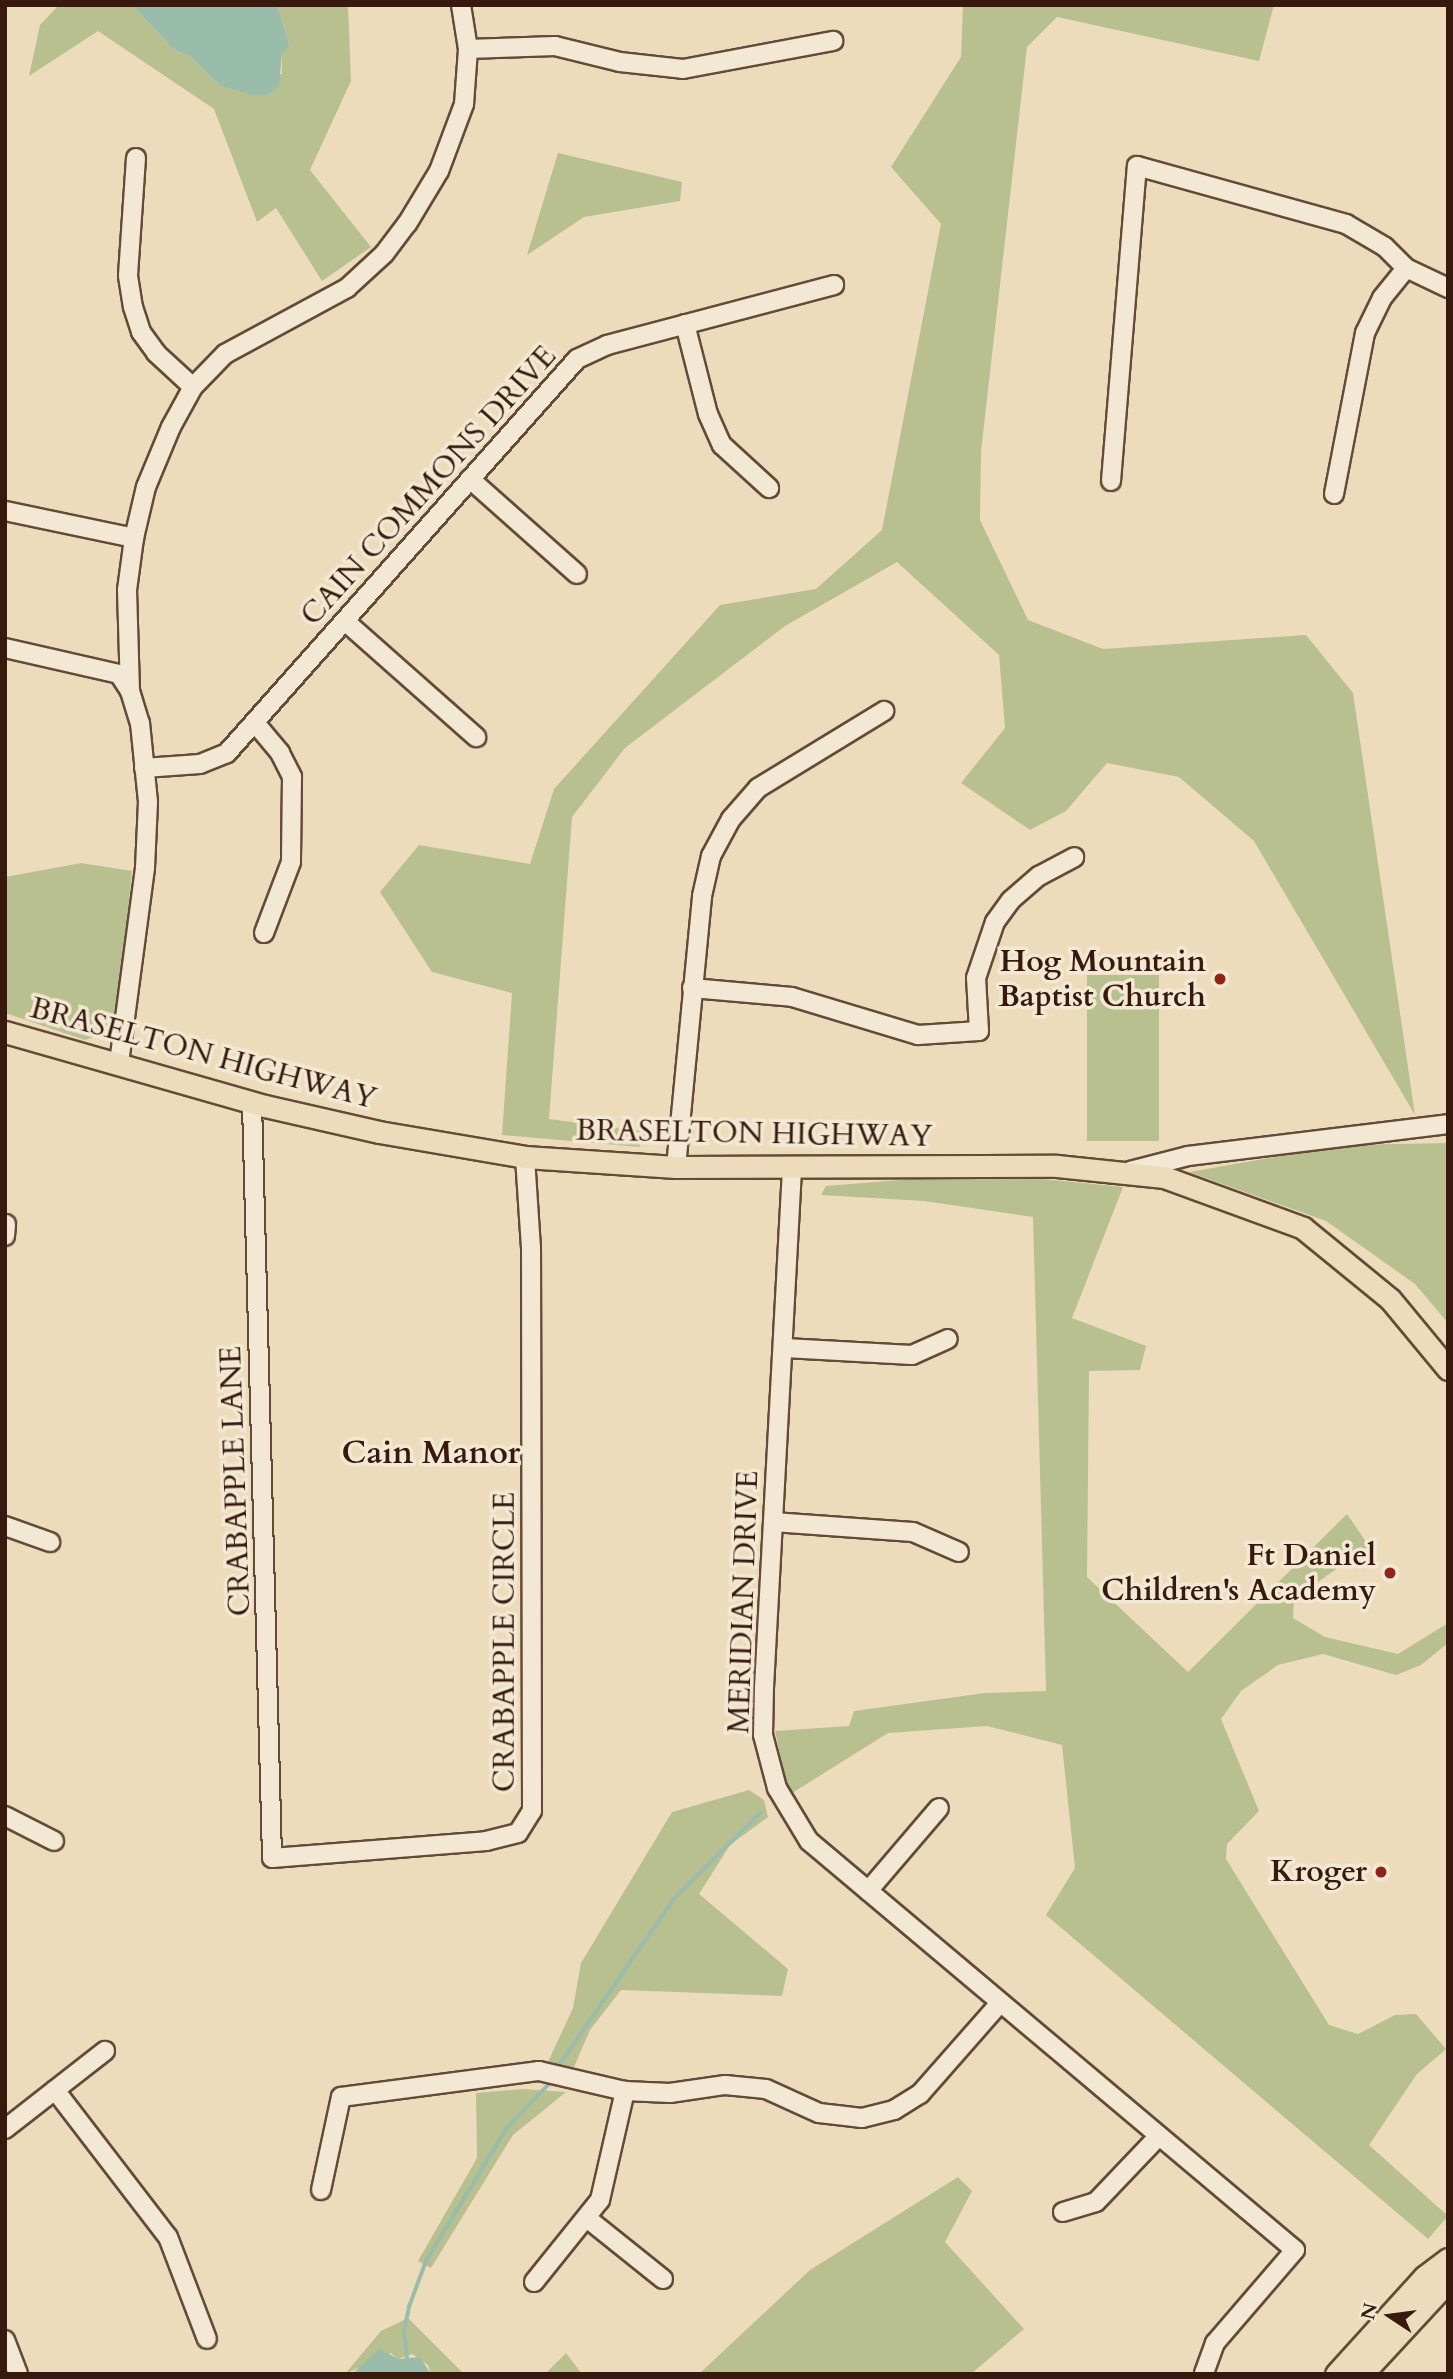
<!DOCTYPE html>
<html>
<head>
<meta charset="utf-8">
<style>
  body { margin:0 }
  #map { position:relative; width:1453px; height:2379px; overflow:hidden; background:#eddcbb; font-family:Cardo,serif }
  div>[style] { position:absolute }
  .green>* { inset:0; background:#b9c08f; transform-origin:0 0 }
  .water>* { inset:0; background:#9abcab }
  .stream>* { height:3.5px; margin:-1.75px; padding:0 1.75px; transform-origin:1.75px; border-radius:1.75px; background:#9abcab }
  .roads { filter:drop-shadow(2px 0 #644a38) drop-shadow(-2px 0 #644a38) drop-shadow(0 2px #644a38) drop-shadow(0 -2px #644a38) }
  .minor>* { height:18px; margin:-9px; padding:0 9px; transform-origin:9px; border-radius:9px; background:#f3e8d3 }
  .major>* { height:21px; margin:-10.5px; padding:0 10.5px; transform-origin:10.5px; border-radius:10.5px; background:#eddcbb }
  .dots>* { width:19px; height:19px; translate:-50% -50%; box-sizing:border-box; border:4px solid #f3e8d3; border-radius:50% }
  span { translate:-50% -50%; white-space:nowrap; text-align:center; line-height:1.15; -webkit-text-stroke:7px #f3e8d3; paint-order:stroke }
  .street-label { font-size:30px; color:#371a0d }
  .poi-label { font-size:30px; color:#371a0d; font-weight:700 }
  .right { translate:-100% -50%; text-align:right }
  .neighbourhood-label { font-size:32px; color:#371a0d; font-weight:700 }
  .frame { position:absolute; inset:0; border:7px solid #371a0d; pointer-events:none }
  .north { position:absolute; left:1355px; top:2281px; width:70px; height:70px; -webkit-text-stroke:5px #f3e8d3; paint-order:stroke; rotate:283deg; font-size:19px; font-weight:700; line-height:28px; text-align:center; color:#371a0d }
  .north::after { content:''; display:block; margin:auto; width:24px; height:32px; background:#371a0d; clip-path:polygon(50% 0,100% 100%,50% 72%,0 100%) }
</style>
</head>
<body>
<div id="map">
  <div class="green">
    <i style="clip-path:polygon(59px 5px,132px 5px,173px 49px,190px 56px,219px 85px,282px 74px,282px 53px,290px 46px,277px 5px,348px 5px,351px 81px,310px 170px,371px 247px,322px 281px,276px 208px,257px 222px,214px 109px,98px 31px,29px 76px,40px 25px)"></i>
    <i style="clip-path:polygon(963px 5px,1274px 5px,1259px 61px,1057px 17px,1027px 47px,981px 452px,980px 520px,1028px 620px,1103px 649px,1306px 635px,1353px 693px,1415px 1115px,1254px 841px,1179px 777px,1107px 763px,1066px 811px,1030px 830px,961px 783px,1005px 728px,999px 655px,897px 562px,785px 626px,625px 748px,572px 817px,549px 1119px,649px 1132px,639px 1147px,502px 1135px,512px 993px,432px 972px,380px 892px,419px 845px,530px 864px,554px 789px,720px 605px,816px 589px,882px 530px,941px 224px,891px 167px,961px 57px)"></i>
    <i style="clip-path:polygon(558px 153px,682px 182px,680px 201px,584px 217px,527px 255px)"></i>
    <i style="clip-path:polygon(81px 863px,132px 871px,118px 1008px,107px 1032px,85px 1040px,5px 1013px,5px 877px)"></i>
    <i style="left:1087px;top:975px;width:72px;height:166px"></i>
    <i style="clip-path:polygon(1448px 1143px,1448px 1323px,1415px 1284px,1326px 1221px,1189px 1172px,1344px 1145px)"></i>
    <i style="clip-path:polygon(925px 1178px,1043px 1179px,1123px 1187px,1072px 1318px,1146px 1346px,1140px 1370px,1089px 1371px,1087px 1577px,1188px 1672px,1347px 1514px,1369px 1546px,1294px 1599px,1293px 1618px,1325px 1637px,1398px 1654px,1448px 1623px,1448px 1643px,1421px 1665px,1396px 1675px,1323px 1654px,1278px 1665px,1241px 1691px,1221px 1719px,1259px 1811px,1227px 1844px,1226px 1859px,1329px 2025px,1358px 2034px,1395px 2015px,1416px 2014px,1446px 2049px,1417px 2074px,1369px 2145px,1448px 2216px,1428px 2239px,1046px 1915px,1075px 1868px,1062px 1745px,987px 1726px,888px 1733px,789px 1795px,775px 1731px,849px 1726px,854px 1711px,985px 1693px,1046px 1691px,1033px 1217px,924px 1201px,821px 1195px,826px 1186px)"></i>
    <i style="clip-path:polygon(749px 1790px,764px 1800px,768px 1817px,730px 1845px,699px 1894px,788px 1969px,782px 1996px,621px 1990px,590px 2030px,574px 2067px,547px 2064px,573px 2008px,581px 1963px,672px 1812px)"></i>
    <i style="clip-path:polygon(523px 2089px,566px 2092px,513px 2135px,431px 2268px,418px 2261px,477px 2158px,476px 2093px)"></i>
    <i style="clip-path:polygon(958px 2177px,972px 2191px,945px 2242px,1024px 2329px,971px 2374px,699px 2374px,810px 2270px)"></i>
    <i style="clip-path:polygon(408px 2318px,464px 2374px,431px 2374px,428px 2365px,412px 2354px,398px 2359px,391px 2353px,345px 2374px,381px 2331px)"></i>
    <i style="clip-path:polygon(566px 2353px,582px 2374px,545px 2374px)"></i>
  </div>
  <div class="water">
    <i style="clip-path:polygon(132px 5px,277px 5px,290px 46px,282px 54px,279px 87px,267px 95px,251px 95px,219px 85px,190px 56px,173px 49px)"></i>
    <i style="clip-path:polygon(379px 2349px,399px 2359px,420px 2357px,431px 2374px,352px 2374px)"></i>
  </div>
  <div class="stream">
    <i style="left:560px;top:2064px;width:199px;rotate:-55.4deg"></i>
    <i style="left:673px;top:1900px;width:123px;rotate:-45deg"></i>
    <i style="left:407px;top:2359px;width:28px;rotate:-96deg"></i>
    <i style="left:404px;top:2331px;width:25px;rotate:-78deg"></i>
    <i style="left:409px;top:2307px;width:49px;rotate:-69.7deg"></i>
    <i style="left:426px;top:2261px;width:156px;rotate:-58.7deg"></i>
    <i style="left:507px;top:2128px;width:62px;rotate:-46.3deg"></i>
  </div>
  <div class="roads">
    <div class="minor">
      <i style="left:468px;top:49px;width:87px;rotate:-2deg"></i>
      <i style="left:555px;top:46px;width:67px;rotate:13.8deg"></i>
      <i style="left:620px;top:62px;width:63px;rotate:6.3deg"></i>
      <i style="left:683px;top:69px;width:153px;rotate:-10.6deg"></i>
      <i style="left:136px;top:158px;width:118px;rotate:93.9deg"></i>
      <i style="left:128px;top:276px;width:31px;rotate:81deg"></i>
      <i style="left:133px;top:307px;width:26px;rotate:72deg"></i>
      <i style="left:141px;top:332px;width:26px;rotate:54deg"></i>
      <i style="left:156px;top:353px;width:50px;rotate:42.6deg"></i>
      <i style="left:685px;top:324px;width:93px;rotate:75.7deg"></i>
      <i style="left:708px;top:414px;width:34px;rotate:66deg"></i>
      <i style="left:722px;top:445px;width:64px;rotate:42.5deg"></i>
      <i style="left:470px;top:479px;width:143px;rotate:41.6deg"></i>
      <i style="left:1111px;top:481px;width:316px;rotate:-85.3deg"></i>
      <i style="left:1137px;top:166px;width:217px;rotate:15.5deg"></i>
      <i style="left:1346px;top:224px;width:45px;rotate:30.5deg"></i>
      <i style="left:1385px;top:247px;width:30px;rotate:45deg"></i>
      <i style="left:1406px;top:268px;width:47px;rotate:25.5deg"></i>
      <i style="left:1334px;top:494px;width:164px;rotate:-79.1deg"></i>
      <i style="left:1365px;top:333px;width:39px;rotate:-64deg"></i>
      <i style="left:1382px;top:298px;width:38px;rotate:-51deg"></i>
      <i style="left:5px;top:511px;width:132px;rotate:11.8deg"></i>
      <i style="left:346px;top:622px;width:174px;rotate:41.5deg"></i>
      <i style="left:5px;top:648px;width:117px;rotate:12.8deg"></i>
      <i style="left:119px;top:674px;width:20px;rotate:57deg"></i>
      <i style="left:130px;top:691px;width:34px;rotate:73deg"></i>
      <i style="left:140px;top:723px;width:79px;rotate:84.2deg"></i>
      <i style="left:148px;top:802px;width:66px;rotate:92.6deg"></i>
      <i style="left:145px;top:868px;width:198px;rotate:97.6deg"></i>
      <i style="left:130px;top:691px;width:101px;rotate:-91.7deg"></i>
      <i style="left:127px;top:590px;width:52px;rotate:-82.3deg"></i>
      <i style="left:134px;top:538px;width:52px;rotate:-76.8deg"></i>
      <i style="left:146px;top:487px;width:65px;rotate:-67.4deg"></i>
      <i style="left:171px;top:427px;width:46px;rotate:-61.2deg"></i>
      <i style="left:193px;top:387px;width:46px;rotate:-45.9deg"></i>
      <i style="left:225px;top:354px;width:139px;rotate:-28.4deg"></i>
      <i style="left:347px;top:288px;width:50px;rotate:-42.6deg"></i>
      <i style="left:384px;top:254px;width:38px;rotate:-53deg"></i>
      <i style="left:407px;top:224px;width:62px;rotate:-58.9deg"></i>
      <i style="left:439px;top:171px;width:72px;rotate:-69.5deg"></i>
      <i style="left:464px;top:104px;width:55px;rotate:-85.8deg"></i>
      <i style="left:468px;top:49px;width:45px;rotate:-99deg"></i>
      <i style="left:256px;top:724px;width:38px;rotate:50deg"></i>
      <i style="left:280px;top:753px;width:27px;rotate:63deg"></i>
      <i style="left:292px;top:777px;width:85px;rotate:90.7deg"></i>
      <i style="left:291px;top:862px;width:76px;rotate:110.8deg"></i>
      <i style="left:144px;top:768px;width:56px;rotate:-4.1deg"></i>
      <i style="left:200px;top:764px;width:29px;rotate:-22deg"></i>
      <i style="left:227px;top:753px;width:527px;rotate:-48.38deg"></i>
      <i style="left:577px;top:359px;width:33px;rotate:-25deg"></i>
      <i style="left:607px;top:345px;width:235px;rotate:-14.8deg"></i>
      <i style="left:692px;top:988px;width:100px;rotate:5.1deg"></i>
      <i style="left:792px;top:997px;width:132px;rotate:16.8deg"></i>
      <i style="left:918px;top:1035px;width:61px;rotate:-3.8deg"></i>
      <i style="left:979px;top:1031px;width:53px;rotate:-93.2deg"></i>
      <i style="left:976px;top:978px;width:59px;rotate:-71.3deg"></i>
      <i style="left:995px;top:922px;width:27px;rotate:-54deg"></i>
      <i style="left:1011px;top:900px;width:37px;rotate:-41deg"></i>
      <i style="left:1039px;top:876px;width:40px;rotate:-28deg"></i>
      <i style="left:252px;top:1103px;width:755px;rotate:88.48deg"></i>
      <i style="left:272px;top:1858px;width:215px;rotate:-4.5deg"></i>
      <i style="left:486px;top:1841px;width:33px;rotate:-14deg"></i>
      <i style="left:518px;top:1833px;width:26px;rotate:-58deg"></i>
      <i style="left:532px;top:1811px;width:563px;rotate:-90.1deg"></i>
      <i style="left:531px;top:1248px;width:91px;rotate:-93.8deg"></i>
      <i style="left:676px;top:1167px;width:272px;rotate:-84.5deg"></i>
      <i style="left:702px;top:896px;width:41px;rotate:-77.3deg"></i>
      <i style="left:711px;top:856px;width:42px;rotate:-61.6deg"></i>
      <i style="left:731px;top:819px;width:41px;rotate:-48.9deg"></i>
      <i style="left:758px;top:788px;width:148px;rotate:-31.4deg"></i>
      <i style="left:792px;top:1169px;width:519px;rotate:93.09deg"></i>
      <i style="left:764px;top:1687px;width:48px;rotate:91.2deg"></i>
      <i style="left:763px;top:1735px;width:55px;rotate:75.2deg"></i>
      <i style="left:777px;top:1788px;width:62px;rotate:58.9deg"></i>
      <i style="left:809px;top:1841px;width:635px;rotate:40.08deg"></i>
      <i style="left:1295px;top:2250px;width:123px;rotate:130.7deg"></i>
      <i style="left:1215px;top:2343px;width:33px;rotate:110deg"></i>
      <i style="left:1130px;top:1171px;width:60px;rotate:-14.5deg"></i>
      <i style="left:1188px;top:1156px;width:262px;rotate:-7deg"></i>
      <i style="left:5px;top:1236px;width:12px;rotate:-85deg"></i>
      <i style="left:785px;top:1348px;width:127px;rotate:3.2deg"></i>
      <i style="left:912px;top:1355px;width:39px;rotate:-24deg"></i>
      <i style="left:773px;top:1522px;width:140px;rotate:4.1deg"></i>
      <i style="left:913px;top:1532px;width:50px;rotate:23.5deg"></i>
      <i style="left:5px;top:1526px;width:48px;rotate:19.6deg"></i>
      <i style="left:5px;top:1816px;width:55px;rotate:27deg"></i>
      <i style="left:868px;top:1891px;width:109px;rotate:-49.5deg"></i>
      <i style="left:55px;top:2090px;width:185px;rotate:52.5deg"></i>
      <i style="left:168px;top:2237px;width:109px;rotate:69.1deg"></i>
      <i style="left:5px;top:2129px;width:127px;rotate:-38deg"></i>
      <i style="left:321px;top:2190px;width:95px;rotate:-77.9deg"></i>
      <i style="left:341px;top:2097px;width:200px;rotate:-7.5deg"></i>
      <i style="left:539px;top:2071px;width:88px;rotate:13.1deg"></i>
      <i style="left:625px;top:2091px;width:45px;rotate:2.5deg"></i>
      <i style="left:670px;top:2093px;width:56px;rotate:-8.3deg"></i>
      <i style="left:725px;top:2085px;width:41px;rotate:5.6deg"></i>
      <i style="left:766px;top:2089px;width:58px;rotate:24.4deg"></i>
      <i style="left:819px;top:2113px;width:43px;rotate:6.6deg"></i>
      <i style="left:862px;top:2118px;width:33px;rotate:-14deg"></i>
      <i style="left:894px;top:2110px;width:31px;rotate:-32deg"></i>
      <i style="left:920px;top:2094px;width:121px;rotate:-48.7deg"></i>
      <i style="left:1063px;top:2212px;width:34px;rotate:-17deg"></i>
      <i style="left:1096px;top:2202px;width:88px;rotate:-46.4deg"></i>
      <i style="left:588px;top:2219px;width:96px;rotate:38.7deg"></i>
      <i style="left:534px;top:2282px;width:105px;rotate:-51.2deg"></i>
      <i style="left:600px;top:2200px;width:112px;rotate:-77.1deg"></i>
      <i style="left:5px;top:2340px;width:36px;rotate:69deg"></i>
    </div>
    <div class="major">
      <i style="left:5px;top:1032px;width:270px;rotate:15.9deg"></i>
      <i style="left:265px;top:1106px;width:117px;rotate:12.8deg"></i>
      <i style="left:379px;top:1132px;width:148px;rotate:9.7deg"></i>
      <i style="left:525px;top:1157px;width:151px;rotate:3.8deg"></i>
      <i style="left:676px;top:1167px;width:381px;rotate:-0.2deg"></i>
      <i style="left:1057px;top:1166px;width:108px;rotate:5.9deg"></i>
      <i style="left:1164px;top:1177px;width:148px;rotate:20.1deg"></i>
      <i style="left:1303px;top:1228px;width:112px;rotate:39.2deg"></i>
      <i style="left:1390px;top:1299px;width:91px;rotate:50.4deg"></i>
      <i style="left:1336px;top:2374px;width:131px;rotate:-47.8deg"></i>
      <i style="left:1424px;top:2277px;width:30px;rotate:-37deg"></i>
      <i style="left:1362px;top:2374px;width:112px;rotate:-47.2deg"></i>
      <i style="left:1438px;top:2292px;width:28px;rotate:-69deg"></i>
    </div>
  </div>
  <div class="dots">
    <i style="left:1220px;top:979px;background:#8f2418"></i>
    <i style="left:1390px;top:1573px;background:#8f2418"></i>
    <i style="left:1381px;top:1872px;background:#8f2418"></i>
  </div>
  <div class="street-label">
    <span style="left:429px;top:486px;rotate:-48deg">CAIN COMMONS DRIVE</span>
    <span style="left:203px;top:1054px;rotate:15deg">BRASELTON HIGHWAY</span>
    <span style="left:754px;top:1134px;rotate:1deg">BRASELTON HIGHWAY</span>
    <span style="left:236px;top:1481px;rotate:-92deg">CRABAPPLE LANE</span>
    <span style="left:744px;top:1602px;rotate:-88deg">MERIDIAN DRIVE</span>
    <span style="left:505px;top:1642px;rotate:-90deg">CRABAPPLE CIRCLE</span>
  </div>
  <div class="poi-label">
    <span class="right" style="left:1206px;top:979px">Hog Mountain<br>Baptist Church</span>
    <span class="right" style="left:1376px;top:1573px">Ft Daniel<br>Children's Academy</span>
    <span class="right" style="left:1367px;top:1872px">Kroger</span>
  </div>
  <div class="neighbourhood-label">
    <span style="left:431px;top:1453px">Cain Manor</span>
  </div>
  <div class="frame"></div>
  <div class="north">N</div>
</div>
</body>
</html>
